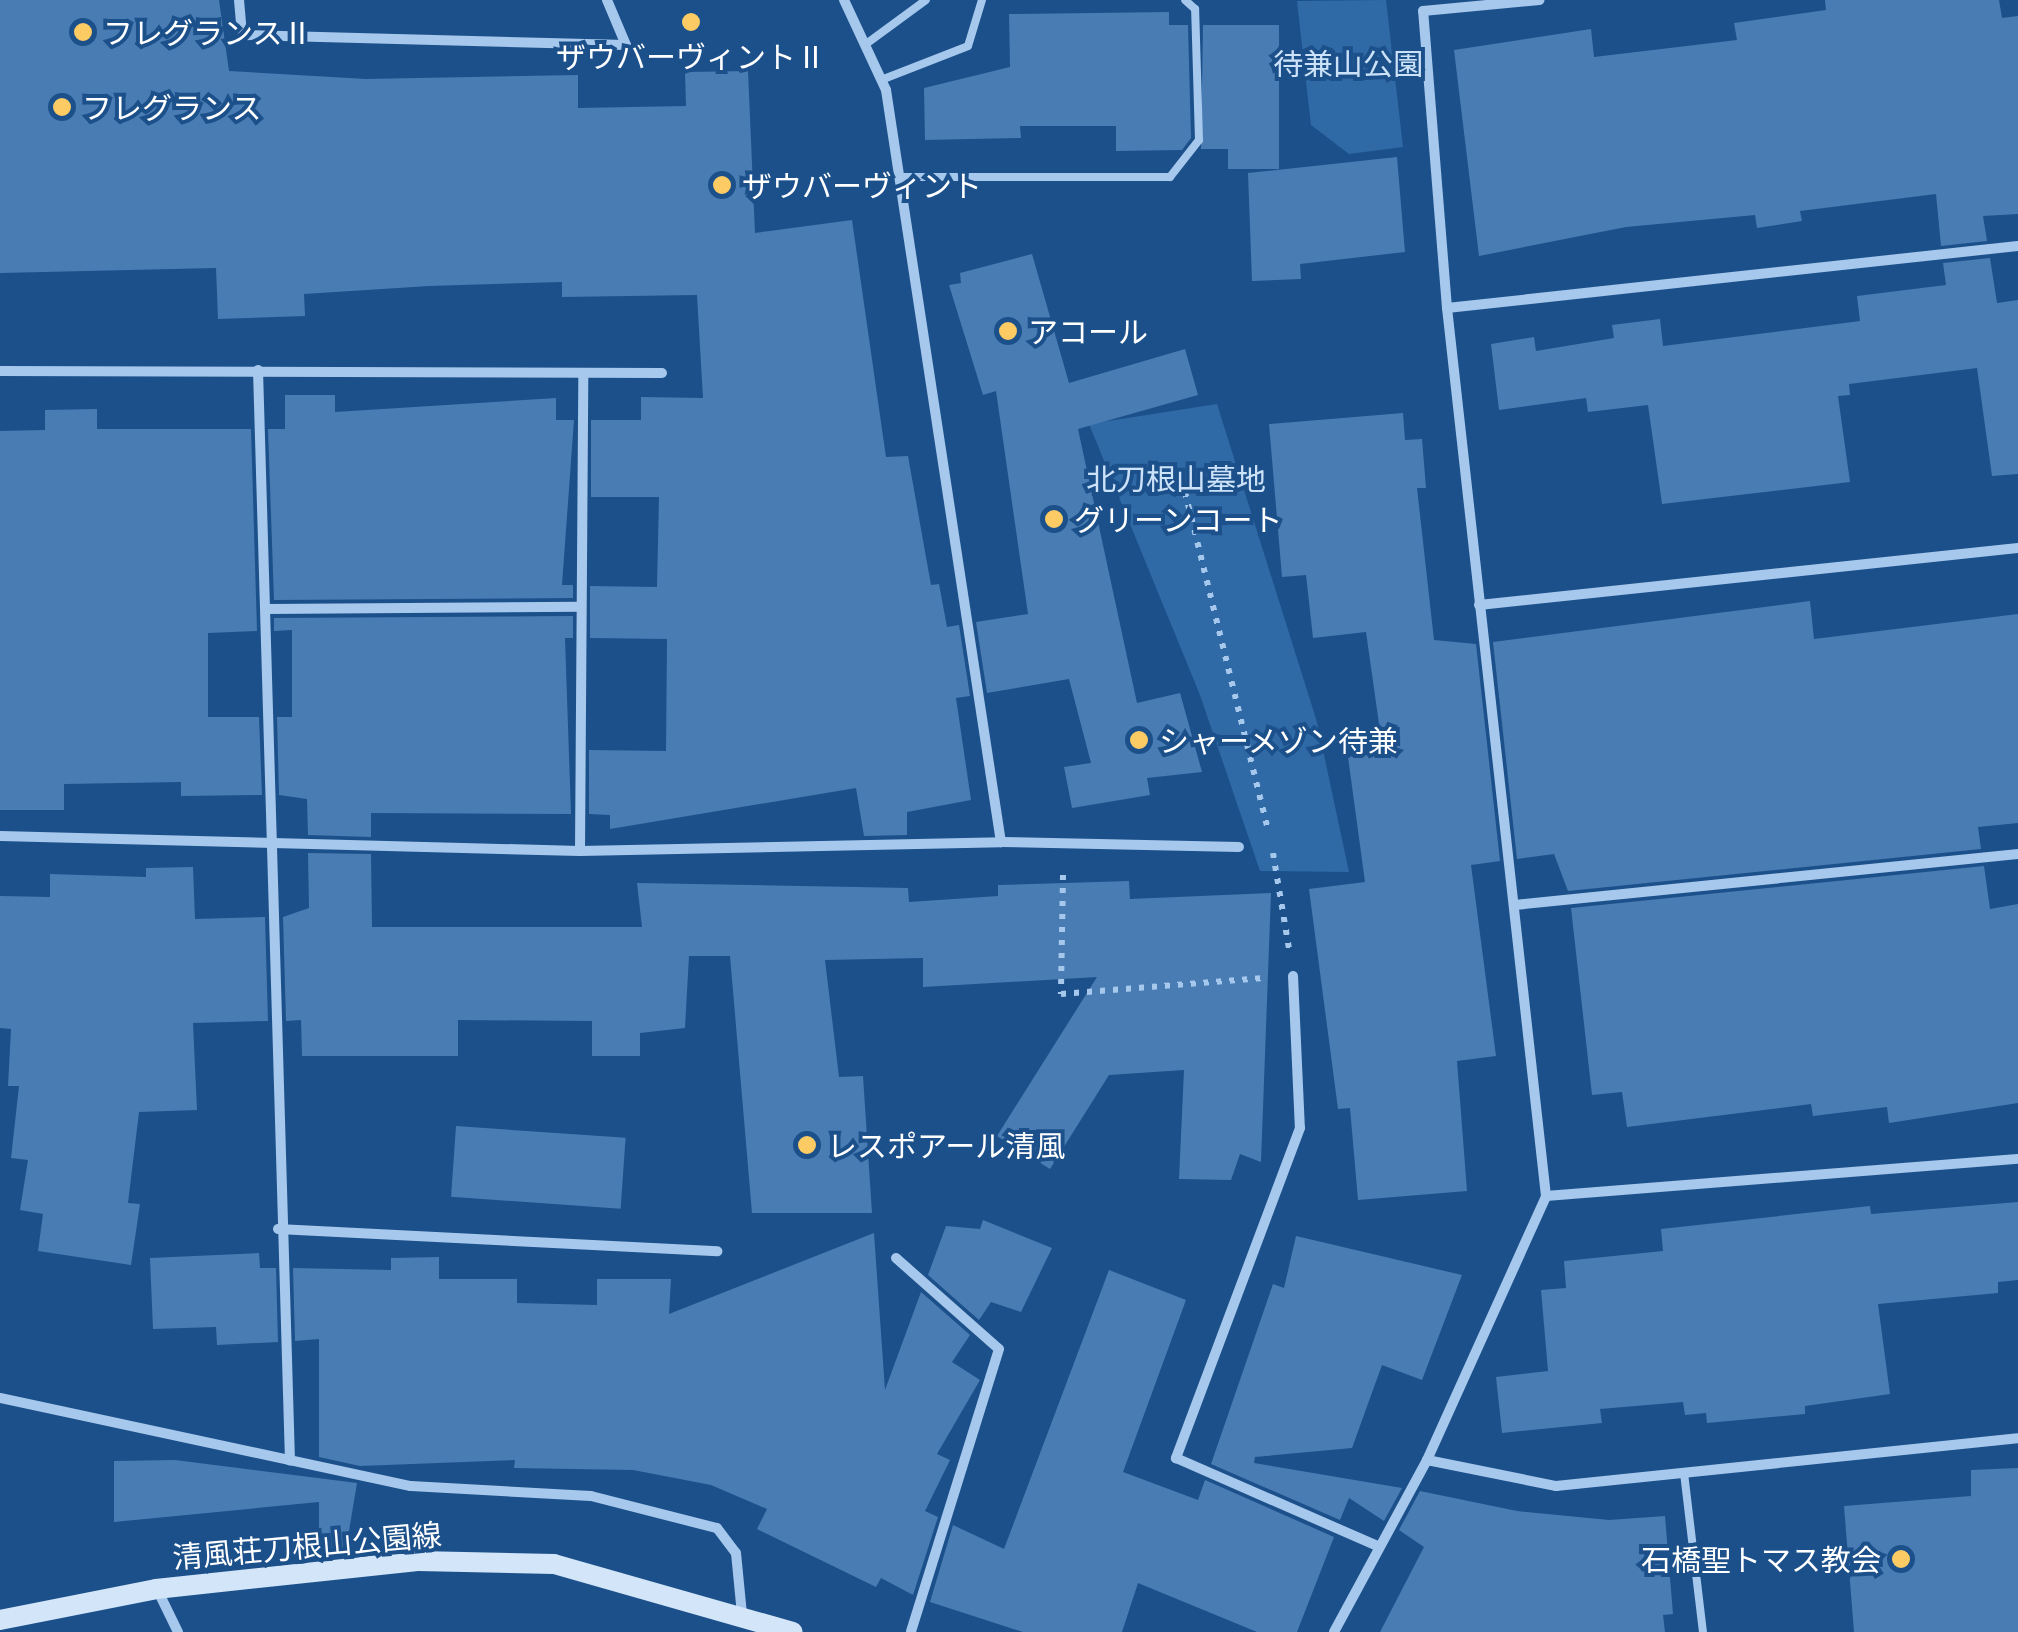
<!DOCTYPE html>
<html>
<head>
<meta charset="utf-8">
<style>
  body { margin:0 }
  #map { position:relative; width:2018px; height:1632px; overflow:hidden; background:#1c508a; font-family:Barlow,"Noto Sans JP",sans-serif }
  div>[style] { position:absolute }
  .green>* { inset:0; background:#2f6aa7 }
  .building>* { inset:0; background:#497cb3; transform-origin:0 0 }
  .path>* { height:6px; margin-top:-3px; transform-origin:0; background:repeating-linear-gradient(90deg,#a6c8ec 0 5px,transparent 0 13px) }
  .lane>* { height:8px; margin:-4px; padding:0 4px; transform-origin:4px; border-radius:4px; background:#a6c8ec }
  .street>* { height:10px; margin:-5px; padding:0 5px; transform-origin:5px; border-radius:5px; background:#a6c8ec }
  .secondary>* { height:20px; margin:-10px; padding:0 10px; transform-origin:10px; border-radius:10px; background:#d2e5f9 }
  .dots>* { width:28px; height:28px; translate:-50% -50%; box-sizing:border-box; border:5px solid #1c508a; border-radius:50% }
  span { translate:-50% -50%; white-space:nowrap; text-align:center; line-height:1.15; -webkit-text-stroke:8px #1c508a; paint-order:stroke }
  .poi-label { font-size:30px; color:#fff }
  .left { translate:0 -50%; text-align:left }
  .right { translate:-100% -50%; text-align:right }
  .park-label { font-size:30px; color:#cce2f9 }
  .street-label { font-size:30px; color:#fff }
</style>
</head>
<body>
<div id="map">
  <div class="green">
    <i style="clip-path:polygon(1386px 0,1403px 147px,1349px 154px,1311px 125px,1297px 1px)"></i>
    <i style="clip-path:polygon(1217px 404px,1317px 722px,1349px 872px,1260px 871px,1200px 695px,1089px 424px)"></i>
  </div>
  <div class="building">
    <i style="clip-path:polygon(0 0,219px 0,229px 71px,366px 79px,578px 75px,578px 108px,686px 106px,685px 72px,748px 71px,755px 233px,852px 220px,886px 457px,908px 456px,931px 585px,939px 584px,947px 627px,959px 625px,970px 696px,956px 698px,971px 800px,907px 812px,907px 835px,864px 836px,856px 788px,610px 829px,610px 815px,589px 814px,589px 750px,666px 751px,667px 639px,590px 638px,590px 586px,657px 587px,659px 497px,591px 497px,591px 420px,641px 420px,641px 397px,703px 398px,697px 295px,562px 297px,562px 282px,429px 286px,304px 294px,305px 316px,218px 319px,216px 268px,0 273px)"></i>
    <i style="clip-path:polygon(1825px 0,1999px 0,2002px 18px,2018px 16px,2018px 214px,1983px 216px,1987px 241px,1941px 246px,1936px 194px,1800px 211px,1802px 221px,1757px 228px,1755px 215px,1626px 227px,1479px 256px,1454px 50px,1591px 29px,1594px 57px,1737px 40px,1734px 23px,1826px 10px)"></i>
    <i style="clip-path:polygon(1169px 12px,1169px 25px,1188px 25px,1191px 138px,1182px 150px,1116px 151px,1116px 126px,1020px 126px,1021px 138px,925px 140px,924px 88px,1010px 67px,1009px 14px)"></i>
    <i style="clip-path:polygon(1203px 25px,1279px 25px,1279px 169px,1228px 169px,1228px 149px,1201px 149px)"></i>
    <i style="clip-path:polygon(1397px 157px,1405px 252px,1300px 264px,1301px 279px,1252px 281px,1248px 173px)"></i>
    <i style="clip-path:polygon(1032px 254px,1069px 383px,1185px 349px,1198px 395px,1078px 429px,1137px 703px,1180px 693px,1202px 772px,1147px 778px,1150px 795px,1072px 808px,1064px 767px,1091px 763px,1069px 679px,987px 693px,976px 622px,1028px 614px,996px 391px,983px 395px,949px 285px,961px 283px,960px 273px)"></i>
    <i style="clip-path:polygon(1990px 258px,1997px 303px,2018px 300px,2018px 474px,1992px 476px,1977px 368px,1849px 384px,1850px 395px,1838px 396px,1850px 482px,1662px 504px,1648px 405px,1588px 412px,1586px 398px,1499px 410px,1491px 344px,1534px 337px,1536px 351px,1614px 338px,1612px 325px,1660px 319px,1663px 346px,1860px 321px,1857px 296px,1946px 285px,1943px 263px)"></i>
    <i style="clip-path:polygon(285px 395px,335px 395px,335px 412px,556px 398px,556px 420px,574px 420px,562px 585px,573px 585px,573px 598px,274px 600px,268px 429px,285px 429px)"></i>
    <i style="clip-path:polygon(97px 409px,97px 429px,251px 429px,257px 631px,208px 633px,208px 717px,259px 717px,262px 795px,181px 796px,181px 782px,64px 784px,64px 810px,0 810px,0 431px,45px 430px,45px 410px)"></i>
    <i style="clip-path:polygon(1403px 413px,1405px 440px,1422px 439px,1426px 488px,1417px 488px,1434px 640px,1476px 644px,1500px 861px,1471px 865px,1496px 1056px,1457px 1061px,1467px 1191px,1358px 1200px,1350px 1108px,1338px 1109px,1309px 889px,1365px 882px,1348px 757px,1383px 752px,1366px 632px,1313px 638px,1306px 575px,1282px 577px,1269px 424px)"></i>
    <i style="clip-path:polygon(1810px 601px,1814px 639px,2018px 614px,2018px 823px,1978px 827px,1981px 849px,1568px 891px,1554px 854px,1517px 859px,1493px 642px)"></i>
    <i style="clip-path:polygon(573px 616px,573px 638px,565px 638px,571px 814px,371px 813px,371px 837px,308px 835px,307px 799px,279px 795px,277px 717px,292px 717px,292px 630px,274px 631px,274px 618px)"></i>
    <i style="clip-path:polygon(308px 853px,371px 854px,372px 927px,642px 927px,637px 883px,908px 888px,909px 902px,998px 896px,998px 885px,1129px 881px,1130px 899px,1271px 893px,1261px 1162px,1240px 1154px,1231px 1180px,1179px 1179px,1184px 1070px,1109px 1075px,1050px 1169px,997px 1136px,1097px 977px,923px 987px,923px 958px,825px 960px,839px 1077px,863px 1076px,872px 1213px,752px 1213px,730px 956px,689px 956px,685px 1028px,640px 1033px,640px 1056px,592px 1056px,592px 1021px,458px 1020px,458px 1056px,302px 1056px,301px 1020px,286px 1021px,283px 917px,309px 908px)"></i>
    <i style="clip-path:polygon(1984px 866px,1990px 909px,2018px 904px,2018px 1103px,1889px 1123px,1887px 1107px,1813px 1116px,1811px 1104px,1627px 1127px,1622px 1092px,1592px 1095px,1571px 908px)"></i>
    <i style="clip-path:polygon(193px 867px,195px 919px,265px 917px,268px 1021px,193px 1023px,197px 1110px,139px 1112px,128px 1203px,140px 1204px,131px 1265px,38px 1251px,43px 1214px,20px 1210px,28px 1160px,11px 1158px,19px 1086px,8px 1086px,11px 1029px,0 1028px,0 896px,50px 897px,50px 874px,146px 877px,146px 868px)"></i>
    <i style="left:456px;top:1126px;width:170px;height:71px;rotate:4deg"></i>
    <i style="clip-path:polygon(2018px 1202px,2018px 1280px,1998px 1282px,1998px 1293px,1878px 1304px,1890px 1394px,1805px 1406px,1805px 1414px,1707px 1423px,1706px 1413px,1685px 1415px,1683px 1402px,1600px 1409px,1602px 1423px,1502px 1433px,1496px 1377px,1548px 1371px,1541px 1290px,1566px 1288px,1564px 1261px,1663px 1251px,1661px 1229px,1870px 1206px,1871px 1214px)"></i>
    <i style="clip-path:polygon(983px 1220px,1052px 1248px,1021px 1312px,991px 1302px,979px 1320px,928px 1275px,946px 1226px,980px 1229px)"></i>
    <i style="clip-path:polygon(874px 1233px,885px 1390px,921px 1292px,970px 1335px,952px 1362px,980px 1380px,937px 1454px,950px 1460px,925px 1511px,938px 1517px,913px 1595px,881px 1578px,876px 1587px,757px 1529px,767px 1509px,711px 1485px,633px 1470px,514px 1468px,515px 1460px,360px 1466px,319px 1457px,319px 1339px,295px 1341px,293px 1268px,391px 1270px,391px 1258px,439px 1257px,439px 1279px,517px 1279px,517px 1303px,597px 1305px,597px 1279px,671px 1279px,669px 1314px)"></i>
    <i style="clip-path:polygon(1296px 1236px,1462px 1275px,1422px 1380px,1382px 1365px,1352px 1448px,1255px 1457px,1254px 1463px,1402px 1488px,1384px 1521px,1349px 1498px,1340px 1520px,1211px 1464px,1273px 1284px,1284px 1288px)"></i>
    <i style="clip-path:polygon(259px 1253px,260px 1268px,276px 1268px,278px 1342px,217px 1345px,216px 1327px,153px 1329px,150px 1258px)"></i>
    <i style="clip-path:polygon(1109px 1270px,1186px 1300px,1123px 1472px,1198px 1500px,1205px 1480px,1334px 1537px,1297px 1632px,1257px 1632px,1138px 1583px,1122px 1632px,1023px 1632px,930px 1602px,953px 1525px,1004px 1549px)"></i>
    <i style="clip-path:polygon(175px 1460px,357px 1483px,345px 1555px,319px 1558px,319px 1502px,114px 1522px,114px 1461px)"></i>
    <i style="clip-path:polygon(2018px 1468px,2018px 1632px,1854px 1632px,1844px 1506px,1971px 1496px,1971px 1470px)"></i>
    <i style="clip-path:polygon(1420px 1491px,1517px 1511px,1609px 1520px,1665px 1516px,1673px 1614px,1663px 1615px,1665px 1632px,1380px 1632px,1424px 1547px,1399px 1530px)"></i>
  </div>
  <div class="path">
    <i style="left:1185px;top:492px;width:349px;rotate:76.2deg"></i>
    <i style="left:1273px;top:853px;width:97px;rotate:80.5deg"></i>
    <i style="left:1063px;top:875px;width:119px;rotate:91deg"></i>
    <i style="left:1061px;top:994px;width:203px;rotate:-4.5deg"></i>
  </div>
  <div class="lane">
    <i style="left:866px;top:44px;width:74px;rotate:-36.3deg"></i>
    <i style="left:881px;top:80px;width:93px;rotate:-21.3deg"></i>
    <i style="left:968px;top:46px;width:48px;rotate:-73.1deg"></i>
    <i style="left:899px;top:177px;width:271px"></i>
    <i style="left:1170px;top:177px;width:47px;rotate:-51.9deg"></i>
    <i style="left:1199px;top:140px;width:131px;rotate:-91.7deg"></i>
    <i style="left:1195px;top:9px;width:13px;rotate:-138deg"></i>
    <i style="left:1684px;top:1473px;width:160px;rotate:83.2deg"></i>
  </div>
  <div class="street">
    <i style="left:239px;top:0;width:35px;rotate:85deg"></i>
    <i style="left:242px;top:35px;width:384px;rotate:1.5deg"></i>
    <i style="left:626px;top:45px;width:49px;rotate:-112.9deg"></i>
    <i style="left:844px;top:0;width:99px;rotate:65deg"></i>
    <i style="left:886px;top:90px;width:761px;rotate:81.31deg"></i>
    <i style="left:1447px;top:308px;width:574px;rotate:-6.2deg"></i>
    <i style="left:258px;top:370px;width:1091px;rotate:88.32deg"></i>
    <i style="left:0;top:371px;width:662px;rotate:0.17deg"></i>
    <i style="left:1479px;top:605px;width:542px;rotate:-6.04deg"></i>
    <i style="left:266px;top:609px;width:315px;rotate:-0.4deg"></i>
    <i style="left:0;top:836px;width:580px;rotate:1.48deg"></i>
    <i style="left:580px;top:851px;width:421px;rotate:-1.2deg"></i>
    <i style="left:1001px;top:842px;width:238px;rotate:1.2deg"></i>
    <i style="left:580px;top:851px;width:478px;rotate:-89.6deg"></i>
    <i style="left:1515px;top:905px;width:506px;rotate:-5.79deg"></i>
    <i style="left:1293px;top:976px;width:152px;rotate:87.4deg"></i>
    <i style="left:1300px;top:1128px;width:353px;rotate:110.6deg"></i>
    <i style="left:1176px;top:1458px;width:219px;rotate:23.6deg"></i>
    <i style="left:1546px;top:1196px;width:473px;rotate:-4.5deg"></i>
    <i style="left:278px;top:1229px;width:440px;rotate:2.9deg"></i>
    <i style="left:896px;top:1258px;width:137px;rotate:41.5deg"></i>
    <i style="left:999px;top:1349px;width:296px;rotate:107.3deg"></i>
    <i style="left:0;top:1398px;width:420px;rotate:12.1deg"></i>
    <i style="left:411px;top:1486px;width:180px;rotate:3.2deg"></i>
    <i style="left:591px;top:1496px;width:130px;rotate:14.3deg"></i>
    <i style="left:717px;top:1528px;width:31px;rotate:53deg"></i>
    <i style="left:736px;top:1553px;width:61px;rotate:84.4deg"></i>
    <i style="left:1427px;top:1460px;width:132px;rotate:11.4deg"></i>
    <i style="left:1556px;top:1486px;width:464px;rotate:-5.9deg"></i>
    <i style="left:157px;top:1589px;width:48px;rotate:64deg"></i>
    <i style="left:1334px;top:1632px;width:196px;rotate:-61.6deg"></i>
    <i style="left:1427px;top:1460px;width:290px;rotate:-65.7deg"></i>
    <i style="left:1546px;top:1196px;width:894px;rotate:-96.36deg"></i>
    <i style="left:1447px;top:308px;width:298px;rotate:-94.6deg"></i>
    <i style="left:1423px;top:11px;width:117px;rotate:-5.4deg"></i>
  </div>
  <div class="secondary">
    <i style="left:0;top:1620px;width:159px;rotate:-11.2deg"></i>
    <i style="left:156px;top:1589px;width:263px;rotate:-6.1deg"></i>
    <i style="left:418px;top:1561px;width:136px;rotate:1.3deg"></i>
    <i style="left:554px;top:1564px;width:248px;rotate:15.9deg"></i>
  </div>
  <div class="dots">
    <i style="left:691px;top:22px;background:#fdcb64"></i>
    <i style="left:83px;top:32px;background:#fdcb64"></i>
    <i style="left:62px;top:107px;background:#fdcb64"></i>
    <i style="left:722px;top:185px;background:#fdcb64"></i>
    <i style="left:1008px;top:331px;background:#fdcb64"></i>
    <i style="left:1054px;top:519px;background:#fdcb64"></i>
    <i style="left:1139px;top:740px;background:#fdcb64"></i>
    <i style="left:807px;top:1145px;background:#fdcb64"></i>
    <i style="left:1901px;top:1559px;background:#fdcb64"></i>
  </div>
  <div class="poi-label">
    <span class="left" style="left:103px;top:32px">フレグランスⅡ</span>
    <span style="left:691px;top:56px">ザウバーヴィントⅡ</span>
    <span class="left" style="left:82px;top:107px">フレグランス</span>
    <span class="left" style="left:742px;top:185px">ザウバーヴィント</span>
    <span class="left" style="left:1028px;top:331px">アコール</span>
    <span class="left" style="left:1074px;top:519px">グリーンコート</span>
    <span class="left" style="left:1159px;top:740px">シャーメゾン待兼</span>
    <span class="left" style="left:827px;top:1145px">レスポアール清風</span>
    <span class="right" style="left:1881px;top:1559px">石橋聖トマス教会</span>
  </div>
  <div class="park-label">
    <span style="left:1348px;top:63px">待兼山公園</span>
    <span style="left:1176px;top:478px">北刀根山墓地</span>
  </div>
  <div class="street-label">
    <span style="left:307px;top:1545px;rotate:-5deg">清風荘刀根山公園線</span>
  </div>
</div>
</body>
</html>
